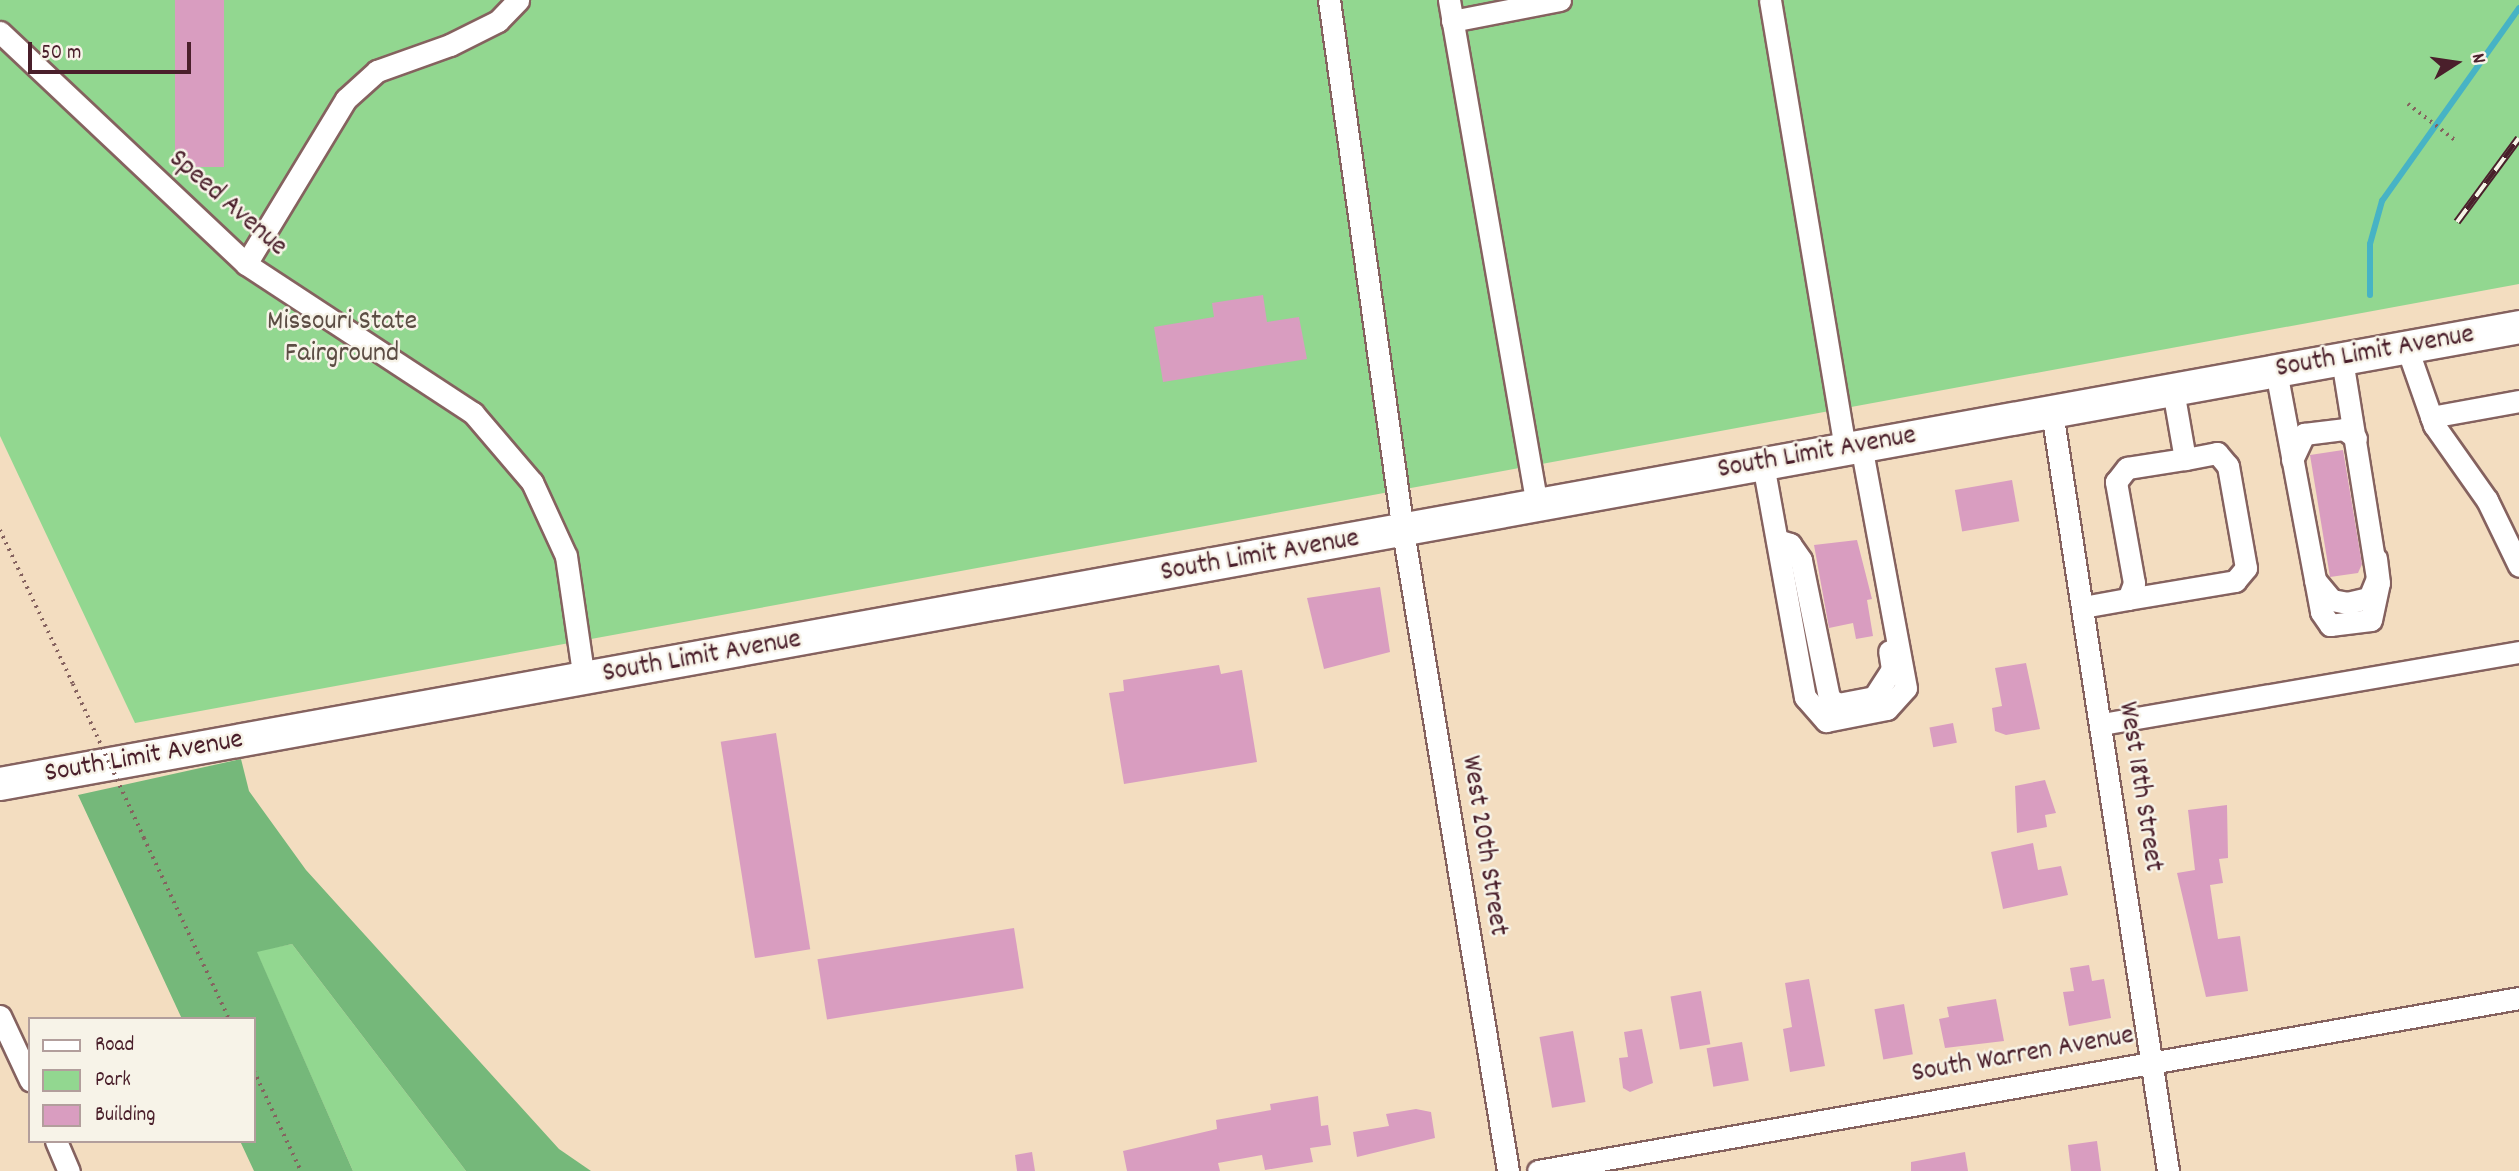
<!DOCTYPE html>
<html>
<head>
<meta charset="utf-8">
<style>
  body { margin:0 }
  #map { position:relative; width:2519px; height:1171px; overflow:hidden; background:#f3ddc0; font-family:Dekko,sans-serif }
  div>[style] { position:absolute }
  .green>* { inset:0; background:#92d790 }
  .forest>* { inset:0; background:#75b87a }
  .stream>* { height:6px; margin:-3px; padding:0 3px; transform-origin:3px; border-radius:3px; background:#47b3c5 }
  .building>* { inset:0; background:#d99dc0; transform-origin:0 0 }
  .path>* { height:3.5px; margin-top:-1.75px; transform-origin:0; background:repeating-linear-gradient(90deg,#85625f 0 2px,transparent 0 7px) }
  .roads { filter:drop-shadow(2px 0 #85625f) drop-shadow(-2px 0 #85625f) drop-shadow(0 2px #85625f) drop-shadow(0 -2px #85625f) }
  .minor>* { height:21px; margin:-10.5px; padding:0 10.5px; transform-origin:10.5px; border-radius:10.5px; background:#fff }
  .highway>* { height:32px; margin:-16px; padding:0 16px; transform-origin:16px; border-radius:16px; background:#fff }
  .rail>* { height:8px; margin-top:-4px; transform-origin:0; background:repeating-linear-gradient(90deg,#f7f3e8 0 16px,#4a1f2b 0 32px); box-sizing:border-box; border-block:2px solid #4a1f2b }
  .path-bridge>* { height:3.5px; margin-top:-1.75px; transform-origin:0; background:repeating-linear-gradient(90deg,#85625f 0 2px,transparent 0 7px) }
  span { translate:-50% -50%; white-space:nowrap; text-align:center; line-height:1.15; -webkit-text-stroke:5px #f7f3e8; paint-order:stroke }
  .street-label { font-size:28px; color:#4a1f2b }
  .park-label { font-size:28px; color:#5c4d44 }
  .legend { position:absolute; left:28px; top:1017px; width:228px; height:126px; box-sizing:border-box; background:#f7f3e8; border:2px solid #b29e9c; margin:0; padding:9px 12px; list-style:none; font-size:21px; color:#4a1f2b }
  .legend li { display:flex; align-items:center; gap:14px; height:35px }
  .legend b { width:35px; border:2px solid #b29e9c }
  .north { position:absolute; left:2421px; top:28px; width:70px; height:70px; -webkit-text-stroke:5px #f7f3e8; paint-order:stroke; rotate:78deg; font-size:19px; font-weight:700; line-height:28px; text-align:center; color:#4a1f2b }
  .north::after { content:''; display:block; margin:auto; width:24px; height:32px; background:#4a1f2b; clip-path:polygon(50% 0,100% 100%,50% 72%,0 100%) }
  .scale { position:absolute; left:28px; top:42px; width:163px; height:32px; box-sizing:border-box; border:4px solid #4a1f2b; border-top:0; padding-left:9px; font-size:21px; line-height:24px; white-space:nowrap; color:#4a1f2b; -webkit-text-stroke:5px #f7f3e8; paint-order:stroke }
</style>
</head>
<body>
<div id="map">
  <div class="green">
    <i style="clip-path:polygon(0 0,2519px 0,2519px 284px,135px 723px,0 436px)"></i>
    <i style="clip-path:polygon(292px 944px,466px 1171px,353px 1171px,256px 951px)"></i>
  </div>
  <div class="forest">
    <i style="clip-path:polygon(241px 759px,249px 791px,306px 870px,559px 1149px,591px 1171px,466px 1171px,292px 944px,257px 952px,353px 1171px,254px 1171px,240px 1141px,254px 1141px,254px 1019px,182px 1019px,78px 795px)"></i>
  </div>
  <div class="stream">
    <i style="left:2370px;top:295px;width:51px;rotate:-90deg"></i>
    <i style="left:2370px;top:244px;width:45px;rotate:-74.4deg"></i>
    <i style="left:2382px;top:201px;width:237px;rotate:-54.6deg"></i>
  </div>
  <div class="building">
    <i style="left:175px;top:0;width:49px;height:167px"></i>
    <i style="clip-path:polygon(1263px 295px,1267px 322px,1299px 317px,1307px 359px,1163px 382px,1154px 327px,1214px 317px,1212px 303px)"></i>
    <i style="clip-path:polygon(2343px 450px,2362px 564px,2358px 573px,2330px 577px,2310px 455px)"></i>
    <i style="left:2012px;top:480px;width:42px;height:58px;rotate:80deg"></i>
    <i style="clip-path:polygon(1857px 540px,1872px 599px,1867px 600px,1873px 636px,1856px 639px,1853px 623px,1829px 628px,1814px 545px)"></i>
    <i style="clip-path:polygon(1380px 587px,1390px 652px,1324px 669px,1307px 598px)"></i>
    <i style="clip-path:polygon(2026px 663px,2040px 729px,2006px 735px,1995px 731px,1992px 708px,2002px 706px,1995px 668px)"></i>
    <i style="clip-path:polygon(1219px 665px,1221px 674px,1242px 670px,1257px 762px,1124px 784px,1109px 693px,1124px 691px,1123px 680px)"></i>
    <i style="left:1953px;top:723px;width:20px;height:24px;rotate:79deg"></i>
    <i style="left:776px;top:733px;width:219px;height:56px;rotate:81deg"></i>
    <i style="clip-path:polygon(2045px 780px,2056px 813px,2045px 815px,2047px 827px,2017px 833px,2015px 786px)"></i>
    <i style="clip-path:polygon(2227px 805px,2228px 858px,2219px 859px,2223px 883px,2210px 885px,2218px 939px,2240px 936px,2248px 991px,2206px 997px,2177px 873px,2195px 870px,2188px 810px)"></i>
    <i style="clip-path:polygon(2033px 843px,2038px 870px,2061px 866px,2068px 895px,2003px 909px,1991px 852px)"></i>
    <i style="left:1014px;top:928px;width:61px;height:199px;rotate:81deg"></i>
    <i style="clip-path:polygon(2089px 965px,2092px 981px,2104px 979px,2111px 1018px,2069px 1026px,2063px 992px,2074px 991px,2070px 968px)"></i>
    <i style="clip-path:polygon(1809px 979px,1825px 1066px,1790px 1072px,1783px 1029px,1792px 1027px,1785px 983px)"></i>
    <i style="left:1701px;top:991px;width:54px;height:31px;rotate:80deg"></i>
    <i style="clip-path:polygon(1996px 999px,2004px 1041px,1945px 1048px,1939px 1019px,1949px 1017px,1947px 1007px)"></i>
    <i style="left:1904px;top:1004px;width:51px;height:30px;rotate:80deg"></i>
    <i style="clip-path:polygon(1642px 1029px,1653px 1083px,1630px 1092px,1623px 1088px,1619px 1058px,1628px 1057px,1624px 1032px)"></i>
    <i style="left:1573px;top:1031px;width:72px;height:34px;rotate:80deg"></i>
    <i style="left:1742px;top:1042px;width:39px;height:36px;rotate:80deg"></i>
    <i style="clip-path:polygon(1318px 1096px,1321px 1126px,1328px 1125px,1331px 1145px,1310px 1148px,1313px 1162px,1265px 1170px,1262px 1155px,1218px 1163px,1220px 1171px,1127px 1171px,1123px 1151px,1217px 1129px,1216px 1120px,1271px 1110px,1270px 1104px)"></i>
    <i style="clip-path:polygon(1416px 1109px,1431px 1112px,1435px 1138px,1357px 1157px,1353px 1132px,1389px 1126px,1386px 1114px)"></i>
    <i style="clip-path:polygon(2097px 1141px,2101px 1171px,2071px 1171px,2068px 1145px)"></i>
    <i style="clip-path:polygon(1032px 1152px,1035px 1171px,1017px 1171px,1015px 1155px)"></i>
    <i style="clip-path:polygon(1965px 1152px,1968px 1171px,1911px 1171px,1911px 1162px)"></i>
  </div>
  <div class="path">
    <i style="left:2408px;top:104px;width:59px;rotate:37.5deg"></i>
    <i style="left:0;top:530px;width:170px;rotate:64.6deg"></i>
    <i style="left:144px;top:838px;width:200px;rotate:64.8deg"></i>
    <i style="left:254px;top:1071px;width:110px;rotate:64.8deg"></i>
  </div>
  <div class="roads">
    <div class="minor">
      <i style="left:1329px;top:0;width:536px;rotate:82.07deg"></i>
      <i style="left:1403px;top:531px;width:649px;rotate:80.68deg"></i>
      <i style="left:1449px;top:0;width:513px;rotate:80.12deg"></i>
      <i style="left:1770px;top:0;width:455px;rotate:80.5deg"></i>
      <i style="left:1452px;top:21px;width:110px;rotate:-11deg"></i>
      <i style="left:0;top:32px;width:338px;rotate:43.3deg"></i>
      <i style="left:246px;top:264px;width:272px;rotate:33.3deg"></i>
      <i style="left:473px;top:413px;width:91px;rotate:49.5deg"></i>
      <i style="left:532px;top:482px;width:81px;rotate:65.3deg"></i>
      <i style="left:566px;top:556px;width:124px;rotate:81.7deg"></i>
      <i style="left:246px;top:264px;width:193px;rotate:-58.8deg"></i>
      <i style="left:346px;top:99px;width:42px;rotate:-42.1deg"></i>
      <i style="left:377px;top:71px;width:77px;rotate:-19.6deg"></i>
      <i style="left:450px;top:45px;width:54px;rotate:-26.6deg"></i>
      <i style="left:498px;top:21px;width:29px;rotate:-46deg"></i>
      <i style="left:2407px;top:348px;width:82px;rotate:70.7deg"></i>
      <i style="left:2434px;top:425px;width:92px;rotate:54.8deg"></i>
      <i style="left:2487px;top:500px;width:73px;rotate:64.1deg"></i>
      <i style="left:2276px;top:371px;width:245px;rotate:79.4deg"></i>
      <i style="left:2321px;top:612px;width:16px;rotate:55deg"></i>
      <i style="left:2330px;top:625px;width:41px;rotate:-7deg"></i>
      <i style="left:2371px;top:620px;width:38px;rotate:-78deg"></i>
      <i style="left:2379px;top:583px;width:25px;rotate:-97deg"></i>
      <i style="left:2052px;top:412px;width:768px;rotate:81.31deg"></i>
      <i style="left:2431px;top:417px;width:89px;rotate:-10.3deg"></i>
      <i style="left:2292px;top:460px;width:29px;rotate:-65deg"></i>
      <i style="left:2304px;top:434px;width:40px;rotate:-7.1deg"></i>
      <i style="left:2344px;top:429px;width:15px;rotate:37deg"></i>
      <i style="left:1763px;top:464px;width:237px;rotate:79.8deg"></i>
      <i style="left:1805px;top:697px;width:32px;rotate:49deg"></i>
      <i style="left:1826px;top:721px;width:62px;rotate:-11.1deg"></i>
      <i style="left:1887px;top:709px;width:28px;rotate:-48deg"></i>
      <i style="left:1906px;top:688px;width:246px;rotate:-100.5deg"></i>
      <i style="left:1777px;top:540px;width:14px;rotate:17deg"></i>
      <i style="left:1790px;top:544px;width:19px;rotate:55deg"></i>
      <i style="left:1801px;top:560px;width:141px;rotate:78.5deg"></i>
      <i style="left:1829px;top:698px;width:11px;rotate:34deg"></i>
      <i style="left:1838px;top:704px;width:37px;rotate:-11deg"></i>
      <i style="left:1874px;top:697px;width:33px;rotate:-57deg"></i>
      <i style="left:1892px;top:669px;width:18px;rotate:-99deg"></i>
      <i style="left:2315px;top:580px;width:26px;rotate:50deg"></i>
      <i style="left:2332px;top:600px;width:15px;rotate:11deg"></i>
      <i style="left:2347px;top:603px;width:23px;rotate:-13deg"></i>
      <i style="left:2369px;top:598px;width:22px;rotate:-68deg"></i>
      <i style="left:2377px;top:578px;width:222px;rotate:-99.1deg"></i>
      <i style="left:2128px;top:599px;width:109px;rotate:-9.5deg"></i>
      <i style="left:2235px;top:581px;width:17px;rotate:-50deg"></i>
      <i style="left:2246px;top:568px;width:104px;rotate:-100deg"></i>
      <i style="left:2228px;top:466px;width:17px;rotate:-130deg"></i>
      <i style="left:2217px;top:453px;width:33px;rotate:169deg"></i>
      <i style="left:2083px;top:607px;width:46px;rotate:-10.1deg"></i>
      <i style="left:2128px;top:599px;width:17px;rotate:-69deg"></i>
      <i style="left:2134px;top:583px;width:103px;rotate:-100.1deg"></i>
      <i style="left:2116px;top:482px;width:18px;rotate:-52deg"></i>
      <i style="left:2127px;top:468px;width:59px;rotate:-8.8deg"></i>
      <i style="left:2185px;top:459px;width:70px;rotate:-99.9deg"></i>
      <i style="left:2102px;top:724px;width:423px;rotate:-9.8deg"></i>
      <i style="left:0;top:1016px;width:71px;rotate:64.9deg"></i>
      <i style="left:56px;top:1141px;width:33px;rotate:67deg"></i>
      <i style="left:1538px;top:1171px;width:996px;rotate:-10deg"></i>
    </div>
    <div class="highway">
      <i style="left:0;top:784px;width:2560px;rotate:-10.28deg"></i>
    </div>
  </div>
  <div class="rail">
    <i style="left:2457px;top:222px;width:104px;rotate:-53.6deg"></i>
  </div>
  <div class="path-bridge">
    <i style="left:73px;top:684px;width:170px;rotate:65.2deg"></i>
  </div>
  <div class="street-label">
    <span style="left:227px;top:204px;rotate:41deg">Speed Avenue</span>
    <span style="left:2375px;top:353px;rotate:-10deg">South Limit Avenue</span>
    <span style="left:1817px;top:454px;rotate:-10deg">South Limit Avenue</span>
    <span style="left:1260px;top:557px;rotate:-10deg">South Limit Avenue</span>
    <span style="left:702px;top:658px;rotate:-10deg">South Limit Avenue</span>
    <span style="left:144px;top:758px;rotate:-10deg">South Limit Avenue</span>
    <span style="left:2139px;top:787px;rotate:81deg">West 18th Street</span>
    <span style="left:1483px;top:846px;rotate:81deg">West 20th Street</span>
    <span style="left:2023px;top:1056px;rotate:-10deg">South Warren Avenue</span>
  </div>
  <div class="park-label">
    <span style="left:342px;top:339px">Missouri State<br>Fairground</span>
  </div>
  <ul class="legend">
  <li><b style="height:9px;background:#fff"></b>Road</li>
  <li><b style="height:19px;background:#92d790"></b>Park</li>
  <li><b style="height:19px;background:#d99dc0"></b>Building</li>
  </ul>
  <div class="north">N</div>
  <div class="scale">50 m</div>
</div>
</body>
</html>
